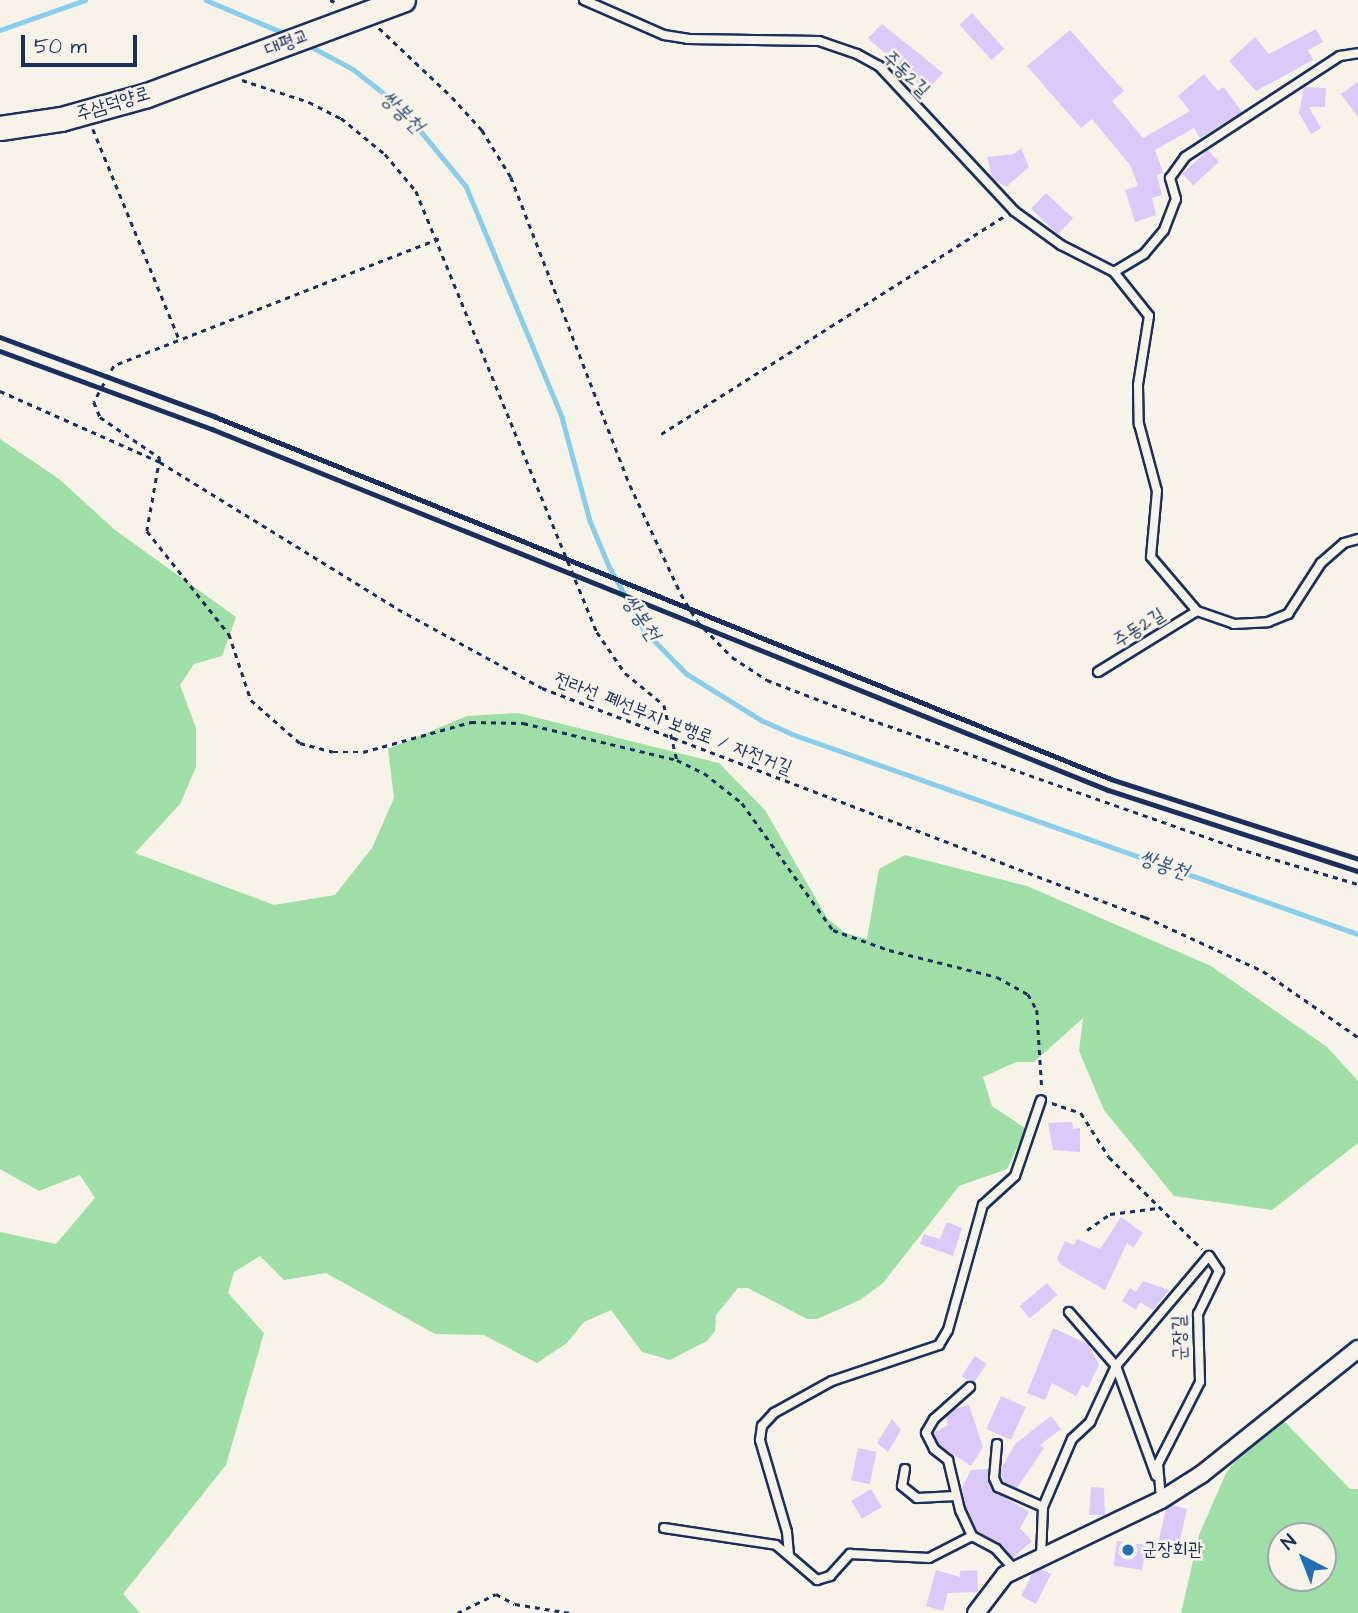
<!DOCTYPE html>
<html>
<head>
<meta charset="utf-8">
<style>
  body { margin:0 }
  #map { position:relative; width:1358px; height:1613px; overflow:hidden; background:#f7f3e8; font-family:"Architects Daughter","Poor Story",sans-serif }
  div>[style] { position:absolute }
  .green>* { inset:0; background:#9fdea6 }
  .stream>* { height:4.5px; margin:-2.25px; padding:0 2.25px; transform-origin:2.25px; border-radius:2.25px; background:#89cdea }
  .building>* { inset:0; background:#dbc9fa; transform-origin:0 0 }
  .path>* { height:2.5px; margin-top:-1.25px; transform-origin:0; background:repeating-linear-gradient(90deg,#1b2f5e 0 5px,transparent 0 10px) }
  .roads { filter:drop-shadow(2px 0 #1b2f5e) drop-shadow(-2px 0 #1b2f5e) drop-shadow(0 2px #1b2f5e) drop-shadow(0 -2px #1b2f5e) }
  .lane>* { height:8px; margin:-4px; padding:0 4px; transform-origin:4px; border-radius:4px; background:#f7f3e8 }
  .street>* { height:16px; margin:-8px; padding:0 8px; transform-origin:8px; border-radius:8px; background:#f7f3e8 }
  .secondary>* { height:23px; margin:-11.5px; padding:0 11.5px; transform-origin:11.5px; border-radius:11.5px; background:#f7f3e8 }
  .rail>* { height:4.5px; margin:-2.25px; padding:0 2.25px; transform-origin:2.25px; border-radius:2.25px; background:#1b2f5e }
  .dots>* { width:19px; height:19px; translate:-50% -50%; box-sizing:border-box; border:4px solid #f7f3e8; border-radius:50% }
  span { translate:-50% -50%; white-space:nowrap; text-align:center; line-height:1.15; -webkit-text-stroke:5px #f7f3e8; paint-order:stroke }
  .street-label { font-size:19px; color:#1b2f5e }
  .poi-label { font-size:19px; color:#1b2f5e }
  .left { translate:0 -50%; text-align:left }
  .water-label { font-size:21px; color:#365681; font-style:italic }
  .north { position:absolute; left:1267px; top:1522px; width:70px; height:70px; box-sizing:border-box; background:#f7f3e8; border:2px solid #9fa5b1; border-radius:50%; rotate:318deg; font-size:19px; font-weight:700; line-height:28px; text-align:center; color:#1b2f5e }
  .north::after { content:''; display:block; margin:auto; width:24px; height:32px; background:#1f6fb2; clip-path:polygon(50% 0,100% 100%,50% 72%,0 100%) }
  .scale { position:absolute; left:21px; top:35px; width:116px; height:32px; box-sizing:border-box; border:4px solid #1b2f5e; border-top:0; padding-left:9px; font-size:21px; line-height:24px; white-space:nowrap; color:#1b2f5e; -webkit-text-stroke:5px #f7f3e8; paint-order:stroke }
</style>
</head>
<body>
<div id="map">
  <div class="green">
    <i style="clip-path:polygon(0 439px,59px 479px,115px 530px,236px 617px,222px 656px,194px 664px,180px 685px,196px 728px,196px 767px,180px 804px,135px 853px,274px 905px,335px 895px,372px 848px,394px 798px,388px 749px,467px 716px,518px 713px,719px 763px,765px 810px,827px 918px,845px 933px,867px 939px,879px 869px,905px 855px,1027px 886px,1211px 966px,1327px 1047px,1358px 1081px,1358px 1143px,1272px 1210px,1174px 1196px,1104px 1110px,1079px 1051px,1083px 1018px,1034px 1062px,1016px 1062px,983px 1077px,992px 1106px,1026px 1129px,1007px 1169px,959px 1186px,883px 1283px,860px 1300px,817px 1319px,807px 1319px,748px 1288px,738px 1288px,716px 1315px,715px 1331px,707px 1341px,670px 1360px,642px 1352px,611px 1310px,584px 1322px,567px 1343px,537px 1363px,484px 1335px,435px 1334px,326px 1273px,284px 1280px,260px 1256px,234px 1272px,228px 1293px,264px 1333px,226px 1465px,123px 1594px,140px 1613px,0 1613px,0 1232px,56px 1244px,95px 1198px,80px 1175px,39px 1191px,0 1169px)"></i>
    <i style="clip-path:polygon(evenodd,1283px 1420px,1350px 1489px,1358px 1489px,1358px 1613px,1181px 1613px,1199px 1535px,1226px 1473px,1247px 1447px,1283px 1420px,1281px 1536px,1323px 1536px,1323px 1578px,1281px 1578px,1281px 1536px)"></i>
  </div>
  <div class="stream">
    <i style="left:206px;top:0;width:87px;rotate:23deg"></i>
    <i style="left:0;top:30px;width:90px;rotate:-19.4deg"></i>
    <i style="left:306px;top:44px;width:53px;rotate:28deg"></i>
    <i style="left:353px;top:69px;width:60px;rotate:38.2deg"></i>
    <i style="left:400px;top:106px;width:104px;rotate:50.5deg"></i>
    <i style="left:466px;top:186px;width:250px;rotate:67.4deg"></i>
    <i style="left:562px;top:417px;width:108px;rotate:74.9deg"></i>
    <i style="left:590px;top:521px;width:49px;rotate:67.1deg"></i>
    <i style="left:609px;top:566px;width:73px;rotate:61.3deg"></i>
    <i style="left:644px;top:630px;width:62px;rotate:45.7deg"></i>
    <i style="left:687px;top:674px;width:87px;rotate:31.9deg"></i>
    <i style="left:761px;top:720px;width:34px;rotate:24deg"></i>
    <i style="left:792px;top:734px;width:600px;rotate:19.46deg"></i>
  </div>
  <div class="building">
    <i style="left:972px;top:13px;width:48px;height:17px;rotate:48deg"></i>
    <i style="clip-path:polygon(882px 24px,943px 73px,927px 91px,868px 38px)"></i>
    <i style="clip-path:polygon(1316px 29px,1323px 42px,1308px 50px,1313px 60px,1256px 91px,1229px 61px,1255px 37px,1269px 54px)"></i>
    <i style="clip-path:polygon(1070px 30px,1124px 91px,1112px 101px,1143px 138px,1190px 111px,1178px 96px,1204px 74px,1218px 91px,1224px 87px,1242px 112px,1200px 138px,1194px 128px,1155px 150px,1163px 173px,1157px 175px,1162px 195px,1152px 198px,1156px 215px,1135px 222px,1125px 190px,1138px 186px,1130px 165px,1092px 119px,1081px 128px,1027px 66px)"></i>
    <i style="clip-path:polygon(1358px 82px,1358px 117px,1341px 94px)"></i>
    <i style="clip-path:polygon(1304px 87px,1326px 88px,1325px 107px,1309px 107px,1321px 128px,1311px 134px,1299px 113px)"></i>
    <i style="clip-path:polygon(1021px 148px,1029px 167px,1006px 187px,993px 179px,987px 157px,1014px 154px)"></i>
    <i style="left:1208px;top:150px;width:16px;height:35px;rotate:47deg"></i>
    <i style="left:1046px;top:193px;width:37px;height:22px;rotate:43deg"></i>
    <i style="clip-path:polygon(1072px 1122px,1073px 1129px,1080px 1128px,1080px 1152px,1053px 1150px,1048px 1123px)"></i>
    <i style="clip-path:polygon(1121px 1217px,1143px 1233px,1133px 1248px,1127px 1243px,1105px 1290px,1060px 1264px,1057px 1258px,1065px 1241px,1074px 1245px,1077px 1239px,1100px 1249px)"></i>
    <i style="clip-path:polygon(947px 1222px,962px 1228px,953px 1256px,920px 1244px,924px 1234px,940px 1239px)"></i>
    <i style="clip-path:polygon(1143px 1281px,1169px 1290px,1153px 1310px,1140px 1302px,1136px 1310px,1122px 1301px,1130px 1288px,1136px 1292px)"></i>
    <i style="left:1047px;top:1283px;width:16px;height:36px;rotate:50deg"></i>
    <i style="clip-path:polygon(1053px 1328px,1088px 1344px,1099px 1364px,1088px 1388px,1082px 1385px,1076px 1396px,1052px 1383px,1045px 1400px,1027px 1393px)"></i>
    <i style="left:975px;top:1356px;width:14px;height:24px;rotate:34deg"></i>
    <i style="left:1001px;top:1396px;width:27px;height:36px;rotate:24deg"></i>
    <i style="clip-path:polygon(969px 1405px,983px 1447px,971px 1466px,939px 1445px,933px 1433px,948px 1425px,946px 1417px,955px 1409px)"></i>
    <i style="clip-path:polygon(1051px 1416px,1061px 1429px,1040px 1445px,1044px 1448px,1017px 1488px,1003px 1482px,1001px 1469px,1015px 1444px)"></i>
    <i style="clip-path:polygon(892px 1419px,901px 1430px,888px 1452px,877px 1443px)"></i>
    <i style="left:858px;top:1448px;width:19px;height:33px;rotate:12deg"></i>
    <i style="clip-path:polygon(988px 1469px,993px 1490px,1029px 1512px,1020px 1528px,1032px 1541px,1013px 1558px,999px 1543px,977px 1531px,966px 1508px,962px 1488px,971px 1470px)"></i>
    <i style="clip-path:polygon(1091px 1487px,1104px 1488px,1105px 1515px,1089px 1515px)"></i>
    <i style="left:871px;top:1489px;width:21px;height:23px;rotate:59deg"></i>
    <i style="clip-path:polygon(1172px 1505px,1187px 1509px,1176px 1557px,1156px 1552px,1166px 1509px)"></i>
    <i style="left:1117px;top:1541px;width:29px;height:25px;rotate:8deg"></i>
    <i style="clip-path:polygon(1041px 1569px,1051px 1574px,1036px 1604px,1021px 1596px,1032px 1574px)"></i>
    <i style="clip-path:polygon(936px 1570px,960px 1577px,960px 1571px,977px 1570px,978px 1592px,948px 1593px,943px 1611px,926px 1606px)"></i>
  </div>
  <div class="path">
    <i style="left:330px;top:0;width:9px;rotate:21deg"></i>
    <i style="left:379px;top:28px;width:100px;rotate:43.4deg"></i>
    <i style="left:452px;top:97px;width:45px;rotate:47.7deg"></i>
    <i style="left:482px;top:130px;width:55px;rotate:58.3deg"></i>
    <i style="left:511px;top:177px;width:330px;rotate:68.9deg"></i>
    <i style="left:630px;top:485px;width:120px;rotate:64.9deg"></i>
    <i style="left:681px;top:594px;width:31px;rotate:59deg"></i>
    <i style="left:697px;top:621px;width:50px;rotate:45.8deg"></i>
    <i style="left:732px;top:657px;width:42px;rotate:33.3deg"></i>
    <i style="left:767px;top:680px;width:109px;rotate:20.9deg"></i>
    <i style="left:869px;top:719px;width:390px;rotate:19.3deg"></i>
    <i style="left:1237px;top:848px;width:126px;rotate:16.6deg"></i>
    <i style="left:242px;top:80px;width:71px;rotate:18.2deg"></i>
    <i style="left:309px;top:102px;width:36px;rotate:27deg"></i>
    <i style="left:341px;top:118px;width:57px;rotate:39.3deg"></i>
    <i style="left:385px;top:154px;width:48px;rotate:50deg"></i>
    <i style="left:416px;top:191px;width:477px;rotate:67.7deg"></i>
    <i style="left:597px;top:632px;width:50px;rotate:55.7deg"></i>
    <i style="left:625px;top:673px;width:50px;rotate:39.4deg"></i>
    <i style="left:664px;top:705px;width:57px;rotate:76.7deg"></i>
    <i style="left:93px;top:129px;width:227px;rotate:67.7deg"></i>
    <i style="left:439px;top:239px;width:349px;rotate:158.7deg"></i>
    <i style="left:114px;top:366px;width:41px;rotate:119.1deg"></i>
    <i style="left:94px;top:402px;width:16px;rotate:68deg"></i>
    <i style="left:100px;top:417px;width:73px;rotate:34.3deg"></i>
    <i style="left:160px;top:458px;width:74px;rotate:100.1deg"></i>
    <i style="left:147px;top:531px;width:132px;rotate:51.5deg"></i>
    <i style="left:229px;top:634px;width:70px;rotate:71.6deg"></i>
    <i style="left:251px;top:700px;width:65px;rotate:41.3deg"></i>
    <i style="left:300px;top:743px;width:34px;rotate:15deg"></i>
    <i style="left:333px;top:752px;width:30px"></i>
    <i style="left:363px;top:752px;width:112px;rotate:-15.5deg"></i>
    <i style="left:471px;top:722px;width:52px;rotate:1.1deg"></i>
    <i style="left:523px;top:723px;width:158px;rotate:13.5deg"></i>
    <i style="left:677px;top:760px;width:30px;rotate:26deg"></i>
    <i style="left:704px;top:773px;width:48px;rotate:38.3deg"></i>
    <i style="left:742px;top:803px;width:156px;rotate:54.4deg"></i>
    <i style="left:833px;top:930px;width:59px;rotate:19.7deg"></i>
    <i style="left:889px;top:950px;width:111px;rotate:14deg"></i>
    <i style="left:997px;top:977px;width:35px;rotate:29deg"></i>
    <i style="left:1028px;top:994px;width:18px;rotate:61deg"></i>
    <i style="left:1037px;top:1010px;width:80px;rotate:86.4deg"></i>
    <i style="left:0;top:391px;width:175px;rotate:23.9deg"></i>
    <i style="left:160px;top:462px;width:280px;rotate:31.7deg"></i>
    <i style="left:398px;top:609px;width:164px;rotate:28.7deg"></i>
    <i style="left:542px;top:688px;width:645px;rotate:20.8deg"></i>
    <i style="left:1145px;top:917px;width:130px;rotate:24.6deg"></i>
    <i style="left:1263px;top:971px;width:116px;rotate:34.8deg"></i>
    <i style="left:661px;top:434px;width:407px;rotate:-32.4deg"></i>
    <i style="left:1052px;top:1103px;width:31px;rotate:19deg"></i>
    <i style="left:1081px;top:1113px;width:52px;rotate:57.5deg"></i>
    <i style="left:1109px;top:1157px;width:131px;rotate:44.7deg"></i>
    <i style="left:1087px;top:1230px;width:28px;rotate:-35deg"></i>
    <i style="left:1110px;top:1214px;width:48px;rotate:-7.1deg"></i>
    <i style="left:457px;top:1613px;width:43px;rotate:-26deg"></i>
    <i style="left:496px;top:1594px;width:21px;rotate:28deg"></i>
    <i style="left:515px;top:1604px;width:56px;rotate:9.3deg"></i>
  </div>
  <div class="roads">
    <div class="lane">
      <i style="left:584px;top:0;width:87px;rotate:23.6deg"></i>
      <i style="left:664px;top:35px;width:24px;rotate:9deg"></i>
      <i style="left:688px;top:39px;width:131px;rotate:0.9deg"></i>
      <i style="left:819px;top:41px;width:40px;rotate:18.9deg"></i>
      <i style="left:857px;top:54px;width:25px;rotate:29deg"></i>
      <i style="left:879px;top:66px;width:198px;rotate:47deg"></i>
      <i style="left:1014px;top:211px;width:58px;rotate:35.9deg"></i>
      <i style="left:1061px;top:245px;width:59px;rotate:27deg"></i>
      <i style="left:1114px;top:272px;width:56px;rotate:51.5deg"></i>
      <i style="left:1149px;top:316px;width:70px;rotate:99.1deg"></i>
      <i style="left:1138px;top:385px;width:39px;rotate:89deg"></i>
      <i style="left:1139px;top:424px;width:69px;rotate:75deg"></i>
      <i style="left:1157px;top:491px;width:66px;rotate:95.2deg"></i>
      <i style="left:1151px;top:557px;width:71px;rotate:49.6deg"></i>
      <i style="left:1114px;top:272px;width:35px;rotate:-31deg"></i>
      <i style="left:1144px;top:254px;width:31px;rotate:-50deg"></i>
      <i style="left:1164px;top:230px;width:33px;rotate:-69deg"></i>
      <i style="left:1176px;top:199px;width:22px;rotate:-106deg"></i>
      <i style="left:1170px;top:178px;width:26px;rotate:-54deg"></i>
      <i style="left:1185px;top:157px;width:185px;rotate:-33.1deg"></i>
      <i style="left:1340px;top:56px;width:18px;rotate:-9deg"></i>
      <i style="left:1098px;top:672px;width:116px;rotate:-31.6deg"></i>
      <i style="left:1197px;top:611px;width:39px;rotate:19deg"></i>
      <i style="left:1234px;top:624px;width:34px;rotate:-3deg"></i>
      <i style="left:1268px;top:622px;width:22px;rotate:-22deg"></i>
      <i style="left:1288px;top:614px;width:61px;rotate:-57.1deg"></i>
      <i style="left:1321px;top:563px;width:30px;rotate:-41deg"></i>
      <i style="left:1344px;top:543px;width:15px;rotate:-16deg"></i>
      <i style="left:1069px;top:1312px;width:72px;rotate:49deg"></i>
      <i style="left:1116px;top:1366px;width:117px;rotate:70deg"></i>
      <i style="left:970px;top:1387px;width:48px;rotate:138.4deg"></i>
      <i style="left:934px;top:1419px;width:16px;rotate:120deg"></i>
      <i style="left:926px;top:1433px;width:18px;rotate:63deg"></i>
      <i style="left:934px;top:1449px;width:18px;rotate:38deg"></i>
      <i style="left:948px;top:1460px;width:51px;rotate:76.5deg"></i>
      <i style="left:960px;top:1510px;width:29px;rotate:65deg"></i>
      <i style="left:972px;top:1536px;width:27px;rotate:28deg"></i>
      <i style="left:996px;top:1549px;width:28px;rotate:48deg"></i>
      <i style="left:997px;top:1444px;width:34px;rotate:95deg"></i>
      <i style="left:994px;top:1478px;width:10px;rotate:66deg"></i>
      <i style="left:998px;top:1487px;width:49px;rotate:24deg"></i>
      <i style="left:905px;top:1469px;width:17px;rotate:100deg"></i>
      <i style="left:902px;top:1486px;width:19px;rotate:39deg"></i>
      <i style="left:917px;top:1498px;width:39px;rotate:-3deg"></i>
      <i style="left:664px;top:1528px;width:113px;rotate:8.6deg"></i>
      <i style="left:776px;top:1545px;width:54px;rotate:40.5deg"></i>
      <i style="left:817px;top:1580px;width:14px;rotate:-17deg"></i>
      <i style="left:830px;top:1576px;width:30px;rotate:-48deg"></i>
      <i style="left:850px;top:1554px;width:79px;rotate:2.9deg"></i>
      <i style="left:929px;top:1558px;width:48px;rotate:-27.1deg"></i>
      <i style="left:789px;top:1555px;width:23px;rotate:-95deg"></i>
      <i style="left:787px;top:1532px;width:96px;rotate:-106.4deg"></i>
      <i style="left:760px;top:1440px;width:14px;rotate:-82deg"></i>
      <i style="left:762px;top:1426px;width:18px;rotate:-47deg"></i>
      <i style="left:774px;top:1413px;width:66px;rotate:-28.9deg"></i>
      <i style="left:832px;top:1381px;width:113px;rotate:-18.6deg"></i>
      <i style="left:939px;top:1345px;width:17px;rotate:-59deg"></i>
      <i style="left:948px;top:1330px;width:130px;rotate:-74.4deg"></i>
      <i style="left:983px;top:1205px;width:43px;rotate:-42.2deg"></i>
      <i style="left:1015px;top:1176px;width:80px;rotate:-71.1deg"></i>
      <i style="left:1041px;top:1557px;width:50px;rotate:-87.7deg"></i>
      <i style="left:1043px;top:1507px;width:74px;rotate:-66.9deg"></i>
      <i style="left:1072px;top:1439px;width:25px;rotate:-43deg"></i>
      <i style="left:1090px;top:1422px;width:62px;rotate:-65.1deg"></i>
      <i style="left:1116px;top:1366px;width:144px;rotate:-49.8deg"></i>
      <i style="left:1209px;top:1256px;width:18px;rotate:56deg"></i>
      <i style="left:1219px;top:1271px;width:48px;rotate:116deg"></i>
      <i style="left:1198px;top:1314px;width:68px;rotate:88.3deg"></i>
      <i style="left:1200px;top:1382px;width:92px;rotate:117.1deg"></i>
      <i style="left:1158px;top:1464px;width:36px;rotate:85deg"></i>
    </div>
    <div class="street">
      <i style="left:976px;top:1613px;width:48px;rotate:-52.7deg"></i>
      <i style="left:1005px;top:1575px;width:173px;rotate:-25.7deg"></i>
      <i style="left:1161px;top:1500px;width:49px;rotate:-32.4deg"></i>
      <i style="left:1202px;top:1474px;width:200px;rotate:-38.7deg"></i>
    </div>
    <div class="secondary">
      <i style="left:0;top:128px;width:62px;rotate:-8.4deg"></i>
      <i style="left:61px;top:119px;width:89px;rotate:-15.6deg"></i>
      <i style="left:147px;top:95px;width:273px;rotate:-20.4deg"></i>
    </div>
  </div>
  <div class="rail">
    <i style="left:0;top:337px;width:230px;rotate:20.3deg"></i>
    <i style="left:216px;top:417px;width:965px;rotate:22.02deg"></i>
    <i style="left:1111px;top:779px;width:260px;rotate:17.9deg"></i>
    <i style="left:0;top:351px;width:226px;rotate:20.2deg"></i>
    <i style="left:212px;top:429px;width:966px;rotate:21.94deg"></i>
    <i style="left:1108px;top:790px;width:263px;rotate:18deg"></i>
  </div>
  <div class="dots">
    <i style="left:1128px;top:1550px;background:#1f6fb2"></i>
  </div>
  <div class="street-label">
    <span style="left:287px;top:43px;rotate:-21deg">대평교</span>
    <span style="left:906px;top:74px;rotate:44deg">주동2길</span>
    <span style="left:113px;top:104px;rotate:-17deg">주삼덕양로</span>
    <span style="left:1139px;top:628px;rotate:-32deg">주동2길</span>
    <span style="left:673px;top:724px;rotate:21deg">전라선 폐선부지 보행로 / 자전거길</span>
    <span style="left:1180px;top:1338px;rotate:-92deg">군장길</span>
  </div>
  <div class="poi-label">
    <span class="left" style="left:1142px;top:1550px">군장회관</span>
  </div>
  <div class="water-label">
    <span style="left:402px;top:112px;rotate:44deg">쌍봉천</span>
    <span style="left:641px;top:618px;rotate:56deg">쌍봉천</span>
    <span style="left:1164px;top:865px;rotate:19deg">쌍봉천</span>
  </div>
  <div class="north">N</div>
  <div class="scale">50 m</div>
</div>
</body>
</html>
